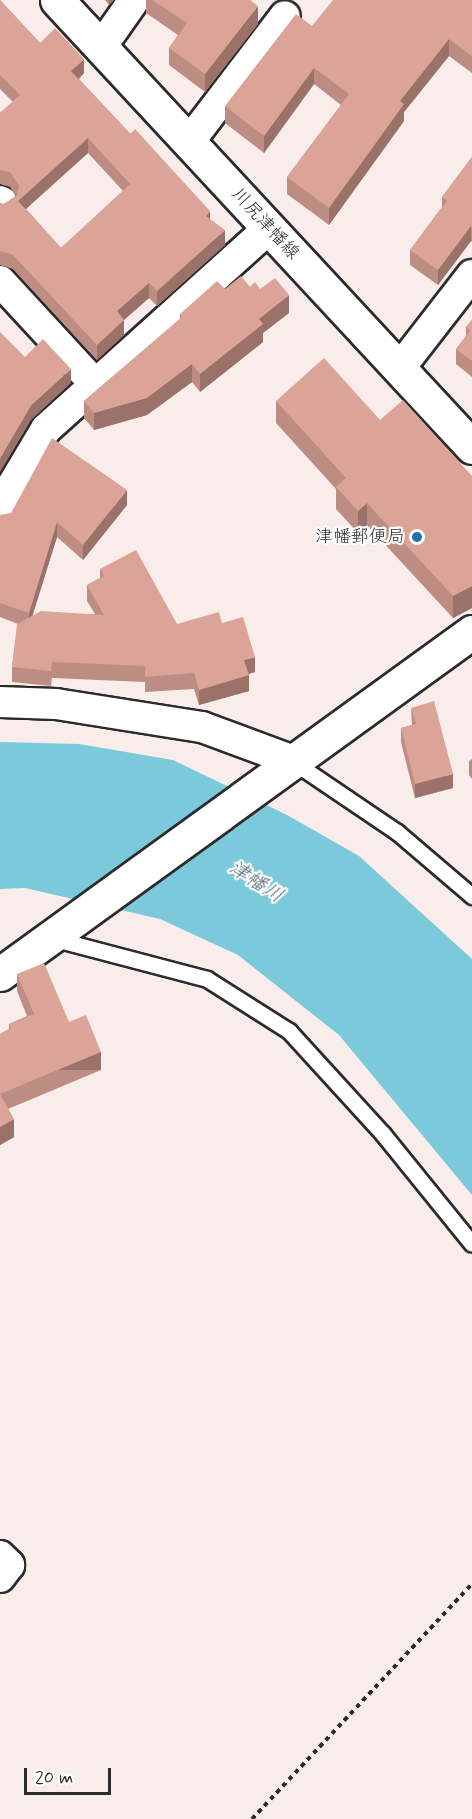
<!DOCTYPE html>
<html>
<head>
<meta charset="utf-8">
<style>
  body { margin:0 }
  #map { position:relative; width:472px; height:1819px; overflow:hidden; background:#f8edea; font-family:Mynerve,"Klee One",sans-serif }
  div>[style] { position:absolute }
  .water>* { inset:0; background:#7cc9db }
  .path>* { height:4px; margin-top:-2px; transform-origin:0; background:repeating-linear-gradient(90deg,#2b2b2b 0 4.5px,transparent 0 9px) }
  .roads { filter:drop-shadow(2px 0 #2b2b2b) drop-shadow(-2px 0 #2b2b2b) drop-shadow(0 2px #2b2b2b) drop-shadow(0 -2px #2b2b2b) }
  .service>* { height:15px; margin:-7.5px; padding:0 7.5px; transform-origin:7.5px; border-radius:7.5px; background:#fff }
  .minor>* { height:30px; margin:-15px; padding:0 15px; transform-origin:15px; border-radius:15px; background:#fff }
  .tertiary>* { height:33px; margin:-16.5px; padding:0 16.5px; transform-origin:16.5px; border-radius:16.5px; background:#fff }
  .secondary>* { height:33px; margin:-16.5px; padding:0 16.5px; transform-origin:16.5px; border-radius:16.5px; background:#fff }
  .wall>* { inset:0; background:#bd8c83 }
  .shaded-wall>* { inset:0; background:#9a726a; transform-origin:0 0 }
  .building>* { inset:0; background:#dca398 }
  .dots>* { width:16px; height:16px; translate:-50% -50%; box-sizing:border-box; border:3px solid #fff; border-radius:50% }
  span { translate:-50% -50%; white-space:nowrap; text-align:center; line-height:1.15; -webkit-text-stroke:4.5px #fff; paint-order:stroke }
  .street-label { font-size:18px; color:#2b2b2b }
  .poi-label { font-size:18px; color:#2b2b2b }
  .right { translate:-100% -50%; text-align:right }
  .water-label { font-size:20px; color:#476269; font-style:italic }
  .scale { position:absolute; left:24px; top:1768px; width:87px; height:27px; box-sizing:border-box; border:3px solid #2b2b2b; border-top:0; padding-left:8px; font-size:18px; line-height:21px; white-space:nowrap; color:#2b2b2b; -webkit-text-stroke:4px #fff; paint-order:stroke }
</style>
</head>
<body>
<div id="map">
  <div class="water">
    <i style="clip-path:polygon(0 742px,79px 744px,173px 760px,287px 815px,359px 856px,472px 959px,472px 1195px,339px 1035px,238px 955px,160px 919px,25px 888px,0 889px)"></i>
  </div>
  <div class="path">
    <i style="left:252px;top:1819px;width:322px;rotate:-46.9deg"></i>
  </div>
  <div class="roads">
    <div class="service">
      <i style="left:292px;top:761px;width:127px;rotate:34.1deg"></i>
      <i style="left:397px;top:832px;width:99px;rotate:40.5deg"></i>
      <i style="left:51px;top:938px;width:161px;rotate:14.7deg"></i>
      <i style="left:207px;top:979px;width:97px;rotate:32.4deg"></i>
      <i style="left:289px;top:1031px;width:139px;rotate:47.6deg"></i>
      <i style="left:383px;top:1134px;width:141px;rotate:51deg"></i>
    </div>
    <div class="minor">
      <i style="left:101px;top:47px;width:57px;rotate:-54.9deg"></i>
      <i style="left:189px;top:142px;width:158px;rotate:-52.7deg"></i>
      <i style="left:0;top:201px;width:2px;rotate:27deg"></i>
      <i style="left:0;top:281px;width:142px;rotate:47.3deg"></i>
      <i style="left:399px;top:369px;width:119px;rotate:-52.2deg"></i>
      <i style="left:0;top:515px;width:26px;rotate:-69deg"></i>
      <i style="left:9px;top:491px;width:72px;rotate:-59.2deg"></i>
      <i style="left:46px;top:429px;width:300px;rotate:-42deg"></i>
      <i style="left:0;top:702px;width:56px;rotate:2deg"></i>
      <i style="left:56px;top:704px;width:148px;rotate:9deg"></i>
      <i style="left:202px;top:727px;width:95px;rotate:20.3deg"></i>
      <i style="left:0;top:1556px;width:13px;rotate:45deg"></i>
      <i style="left:9px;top:1565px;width:15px;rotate:127deg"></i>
    </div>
    <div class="tertiary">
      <i style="left:0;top:974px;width:583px;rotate:-35.93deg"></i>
    </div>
    <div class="secondary">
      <i style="left:57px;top:0;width:610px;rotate:47.13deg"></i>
    </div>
  </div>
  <div class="wall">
    <i style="clip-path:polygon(evenodd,0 0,40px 43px,84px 73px,79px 79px,210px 219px,225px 245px,157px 306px,149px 298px,124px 320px,124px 335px,97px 360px,13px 269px,0 265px,0 203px,4px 204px,16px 196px,10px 187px,0 184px,0 113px,13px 102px,0 89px,0 0,88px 153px,123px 191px,61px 248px,26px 209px,88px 153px)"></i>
    <i style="clip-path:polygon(105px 0,114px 0,109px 5px)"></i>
    <i style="clip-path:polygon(146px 0,250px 0,258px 24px,205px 92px,169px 65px,169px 48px,178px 35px,146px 13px)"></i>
    <i style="clip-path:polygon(472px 0,472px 73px,449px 56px,404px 112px,404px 121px,329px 225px,287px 194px,287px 177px,341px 105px,314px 84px,264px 153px,225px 123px,225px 106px,312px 26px)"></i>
    <i style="clip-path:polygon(472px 157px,472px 242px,471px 241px,438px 285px,410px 265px,410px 250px,442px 207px,442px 197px)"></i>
    <i style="clip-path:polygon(250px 287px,260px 289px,289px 313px,263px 333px,263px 342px,200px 392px,192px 382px,147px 415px,94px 430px,84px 418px,84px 401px,180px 319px,180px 314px,225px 289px)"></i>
    <i style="clip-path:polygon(472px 320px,472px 377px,456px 364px,456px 349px,466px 336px,466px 327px)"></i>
    <i style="clip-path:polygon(276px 401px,380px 420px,472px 476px,472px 608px,453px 618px,367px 525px,358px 533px,336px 509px,336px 489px,276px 423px)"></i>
    <i style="clip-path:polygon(127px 505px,83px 560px,57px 537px,32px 616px,95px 614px,87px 601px,87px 585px,100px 578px,100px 569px,177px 624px,222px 623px,255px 672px,249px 674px,249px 691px,199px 705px,194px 689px,145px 692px,145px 682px,52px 678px,51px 686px,12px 682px,12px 667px,18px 624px,0 617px,0 515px)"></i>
    <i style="clip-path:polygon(411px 708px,453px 788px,415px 798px,401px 742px,401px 728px,412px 725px)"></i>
    <i style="clip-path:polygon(472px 759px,472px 779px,469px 775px,469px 761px)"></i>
    <i style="clip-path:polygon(17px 974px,69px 1022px,101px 1070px,8px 1109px,14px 1137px,0 1145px,0 1034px,9px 1029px,9px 1024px,27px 1016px,17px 991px)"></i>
  </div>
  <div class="shaded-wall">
    <i style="clip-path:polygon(109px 0,114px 0,109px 5px)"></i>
    <i style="clip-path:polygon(258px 6px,258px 24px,205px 92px,205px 74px)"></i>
    <i style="clip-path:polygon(449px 39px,449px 56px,404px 112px,404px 121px,329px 225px,329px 208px,400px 101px)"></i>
    <i style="clip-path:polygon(84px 59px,84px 73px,71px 86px,71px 71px)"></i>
    <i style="clip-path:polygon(314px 68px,314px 84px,264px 153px,264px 136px)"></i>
    <i style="clip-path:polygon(88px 138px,88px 153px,18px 216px,18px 201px)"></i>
    <i style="clip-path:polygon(210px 211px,210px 225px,206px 216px)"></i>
    <i style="clip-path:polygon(471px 226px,471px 241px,438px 285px,438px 270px)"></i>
    <i style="clip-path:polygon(225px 230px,225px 245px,157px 306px,157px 291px)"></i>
    <i style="clip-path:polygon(149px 283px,149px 298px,117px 326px,117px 311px)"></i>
    <i style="clip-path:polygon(289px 295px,289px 313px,263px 333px,263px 342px,200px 392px,200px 374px,259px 319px)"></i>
    <i style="clip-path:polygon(124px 320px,124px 335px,97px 360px,97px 345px)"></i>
    <i style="clip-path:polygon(192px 364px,192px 382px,147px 415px,94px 430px,94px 413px)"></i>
    <i style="clip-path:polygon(71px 369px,71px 383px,31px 420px,0 472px,0 458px,31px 405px)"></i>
    <i style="clip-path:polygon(127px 490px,127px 505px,83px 560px,83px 545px)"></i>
    <i style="clip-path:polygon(367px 503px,367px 525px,358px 533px,358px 511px)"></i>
    <i style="clip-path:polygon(57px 522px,57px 537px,29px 627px,29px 613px)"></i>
    <i style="clip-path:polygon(472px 586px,472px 608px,453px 618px,453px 596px)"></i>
    <i style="clip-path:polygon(255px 657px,255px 672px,244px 675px,244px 660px)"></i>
    <i style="clip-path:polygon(249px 675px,249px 691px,199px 705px,199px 690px)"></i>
    <i style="clip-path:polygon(453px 774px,453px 788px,415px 798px,415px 784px)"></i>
    <i style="left:101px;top:1052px;width:18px;height:109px;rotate:90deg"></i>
    <i style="clip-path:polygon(14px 1119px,14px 1137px,0 1145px,0 1127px)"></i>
  </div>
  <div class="building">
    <i style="clip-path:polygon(evenodd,0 0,40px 43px,55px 28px,84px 59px,71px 71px,130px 134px,135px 129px,210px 211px,206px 216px,225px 230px,157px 291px,149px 283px,117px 311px,124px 320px,97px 345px,13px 255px,0 251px,0 203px,4px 204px,17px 195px,19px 186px,10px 172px,0 170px,0 113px,20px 95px,0 75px,0 0,88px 138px,130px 184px,61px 248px,18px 201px,88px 138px)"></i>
    <i style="clip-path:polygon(152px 0,250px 0,258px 6px,205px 74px,169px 48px,187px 23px)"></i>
    <i style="clip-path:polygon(333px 0,472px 0,472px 56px,449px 39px,400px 101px,404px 104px,329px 208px,287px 177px,349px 94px,314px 68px,264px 136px,225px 106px,296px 14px,312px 26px)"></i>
    <i style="clip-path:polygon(472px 157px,472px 227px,471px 226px,438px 270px,410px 250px,447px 201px,442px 197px)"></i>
    <i style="clip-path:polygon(241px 276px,250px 287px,255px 282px,260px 289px,275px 278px,289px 295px,259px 319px,263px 324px,200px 374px,192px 364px,147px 398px,94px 413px,84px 401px,182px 317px,180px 314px,217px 281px,225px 289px)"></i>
    <i style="clip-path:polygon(472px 320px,472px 361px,456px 349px,470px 331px,466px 327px)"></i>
    <i style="clip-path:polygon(0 332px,25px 357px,43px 339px,71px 369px,31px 405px,0 458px)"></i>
    <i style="clip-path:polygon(324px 358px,380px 420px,403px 400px,472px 476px,472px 586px,453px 596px,367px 503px,358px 511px,336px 487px,346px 478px,276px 401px)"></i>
    <i style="clip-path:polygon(52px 438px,127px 490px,83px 545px,57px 522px,29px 613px,0 603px,0 515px,11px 513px)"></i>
    <i style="clip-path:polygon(136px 550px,177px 624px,219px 612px,222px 623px,243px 617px,255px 657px,244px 660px,249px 675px,199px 690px,194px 673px,145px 677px,145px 666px,52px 662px,51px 671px,12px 667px,17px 624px,41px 611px,104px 615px,87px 585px,104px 576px,100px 569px)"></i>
    <i style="clip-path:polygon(434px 701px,453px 774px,415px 784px,401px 728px,416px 724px,411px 708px)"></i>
    <i style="clip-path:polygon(44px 963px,69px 1022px,86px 1015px,101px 1052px,0 1094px,14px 1119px,0 1127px,0 1034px,11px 1028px,9px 1024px,34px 1014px,17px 974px)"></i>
  </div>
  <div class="dots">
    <i style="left:417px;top:537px;background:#1f6fb2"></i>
  </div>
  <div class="street-label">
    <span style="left:265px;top:224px;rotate:47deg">川尻津幡線</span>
  </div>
  <div class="poi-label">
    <span class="right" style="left:405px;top:537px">津幡郵便局</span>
  </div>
  <div class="water-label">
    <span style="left:256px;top:882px;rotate:33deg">津幡川</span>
  </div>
  <div class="scale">20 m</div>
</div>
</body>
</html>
